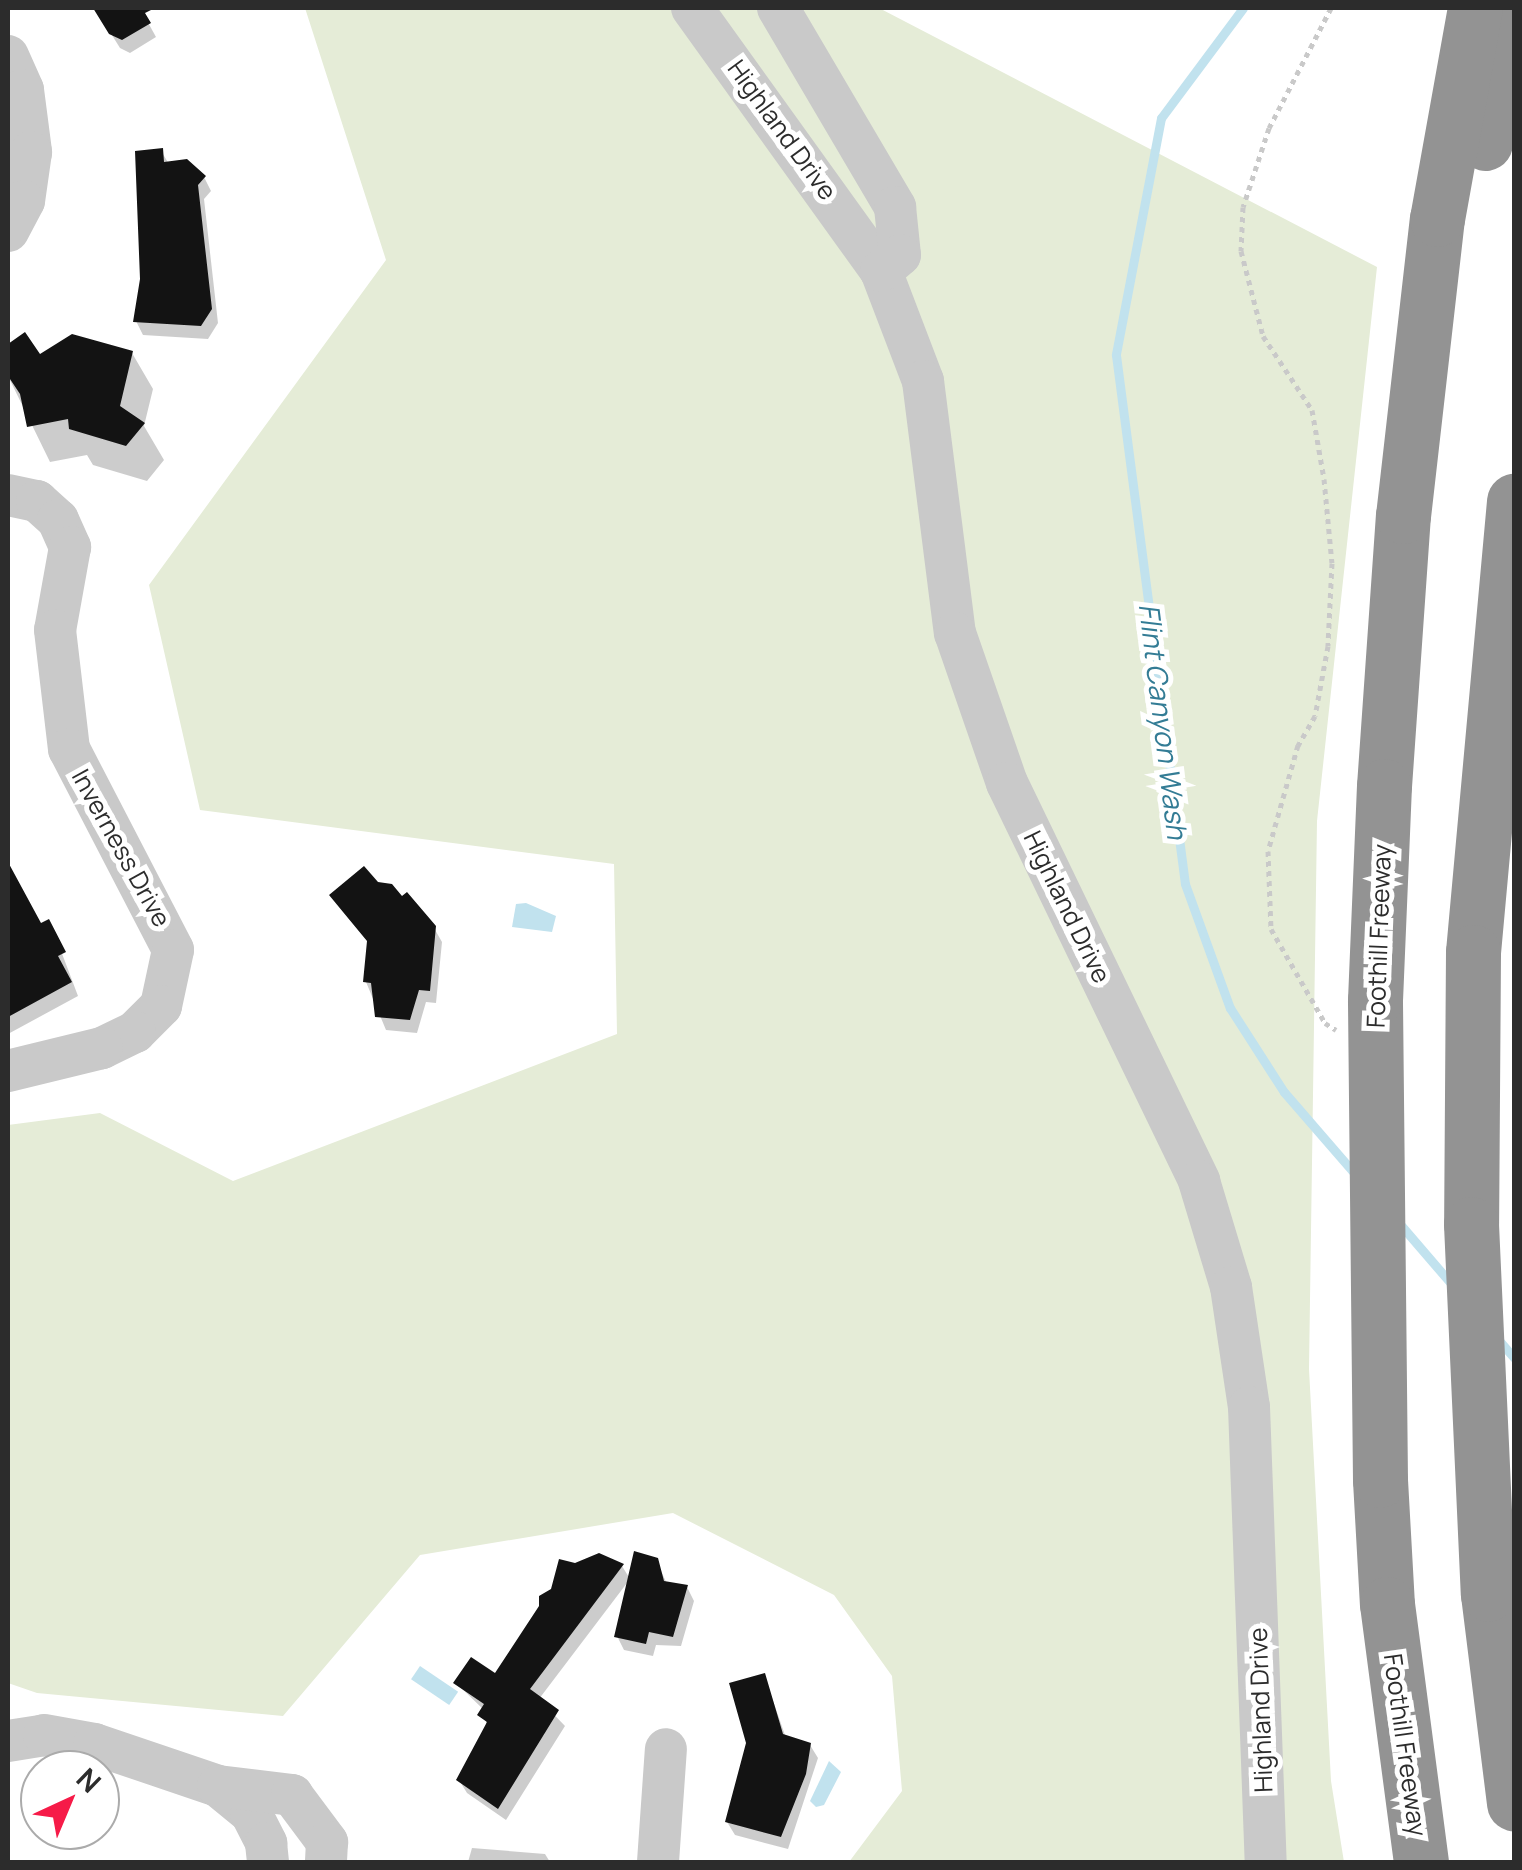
<!DOCTYPE html>
<html>
<head>
<meta charset="utf-8">
<style>
  body { margin:0 }
  #map { position:relative; width:1522px; height:1870px; overflow:hidden; background:#fff; font-family:Manrope,sans-serif }
  div>[style] { position:absolute }
  .green>* { inset:0; background:#e5ecd7 }
  .water>* { inset:0; background:#c1e2ee; transform-origin:0 0 }
  .shadow>* { inset:0; background:#0003 }
  .stream>* { height:9px; margin:-4.5px; padding:0 4.5px; transform-origin:4.5px; border-radius:4.5px; background:#c1e2ee }
  .building>* { inset:0; background:#131313 }
  .path>* { height:5px; margin-top:-2.5px; transform-origin:0; background:repeating-linear-gradient(90deg,#c9c9c9 0 5px,transparent 0 10px) }
  .minor>* { height:42px; margin:-21px; padding:0 21px; transform-origin:21px; border-radius:21px; background:#c9c9c9 }
  .highway>* { height:55px; margin:-27.5px; padding:0 27.5px; transform-origin:27.5px; border-radius:27.5px; background:#939393 }
  .highway-bridge>* { height:55px; margin:-27.5px; padding:0 27.5px; transform-origin:27.5px; border-radius:27.5px; background:#939393 }
  span { translate:-50% -50%; white-space:nowrap; text-align:center; line-height:1.15; -webkit-text-stroke:10px #fff; paint-order:stroke }
  .street-label { font-size:25px; color:#2c2c2c }
  .water-label { font-size:28px; color:#337c95; font-style:italic }
  .frame { position:absolute; inset:0; border:10px solid #2c2c2c; pointer-events:none }
  .north { position:absolute; left:20px; top:1750px; width:100px; height:100px; box-sizing:border-box; background:#fff; border:2px solid #ababab; border-radius:50%; rotate:44deg; font-size:28px; font-weight:700; line-height:40px; text-align:center; color:#2c2c2c }
  .north::after { content:''; display:block; margin:auto; width:35px; height:45px; background:#f61b48; clip-path:polygon(50% 0,100% 100%,50% 72%,0 100%) }
</style>
</head>
<body>
<div id="map">
  <div class="green">
    <i style="clip-path:polygon(305px 8px,879px 8px,1377px 267px,1317px 821px,1309px 1369px,1331px 1781px,1344px 1862px,849px 1862px,902px 1791px,892px 1676px,834px 1595px,673px 1513px,420px 1555px,283px 1716px,37px 1693px,8px 1683px,8px 1125px,100px 1113px,233px 1181px,617px 1034px,614px 864px,200px 810px,149px 585px,386px 260px)"></i>
  </div>
  <div class="water">
    <i style="clip-path:polygon(526px 903px,556px 916px,552px 932px,512px 927px,516px 904px)"></i>
    <i style="left:420px;top:1666px;width:46px;height:16px;rotate:34deg"></i>
    <i style="clip-path:polygon(829px 1761px,841px 1772px,824px 1805px,816px 1807px,810px 1801px)"></i>
  </div>
  <div class="shadow">
    <i style="clip-path:polygon(95px 8px,140px 8px,156px 37px,130px 53px,120px 48px)"></i>
    <i style="clip-path:polygon(161px 151px,169px 164px,204px 177px,211px 191px,204px 199px,218px 323px,208px 339px,143px 335px,136px 321px)"></i>
    <i style="clip-path:polygon(24px 335px,39px 357px,132px 353px,153px 389px,144px 426px,164px 460px,147px 481px,93px 465px,87px 455px,50px 462px,8px 376px,8px 347px)"></i>
    <i style="clip-path:polygon(8px 871px,40px 927px,55px 935px,78px 996px,8px 1034px)"></i>
    <i style="clip-path:polygon(376px 884px,434px 928px,442px 942px,436px 1003px,426px 1002px,417px 1033px,386px 1030px,366px 982px,370px 944px,340px 908px)"></i>
    <i style="clip-path:polygon(656px 1560px,667px 1584px,687px 1587px,694px 1601px,681px 1646px,656px 1645px,653px 1656px,624px 1650px,617px 1636px,630px 1579px,539px 1699px,565px 1726px,506px 1820px,467px 1793px,459px 1780px,487px 1728px,484px 1710px,456px 1683px,496px 1677px,622px 1566px,630px 1579px)"></i>
    <i style="clip-path:polygon(764px 1675px,786px 1738px,810px 1745px,818px 1758px,788px 1849px,735px 1835px,727px 1822px)"></i>
    <i style="clip-path:polygon(472px 1848px,545px 1854px,550px 1862px,468px 1862px)"></i>
  </div>
  <div class="stream">
    <i style="left:1243px;top:8px;width:137px;rotate:126.7deg"></i>
    <i style="left:1161px;top:118px;width:241px;rotate:100.8deg"></i>
    <i style="left:1116px;top:355px;width:533px;rotate:82.57deg"></i>
    <i style="left:1185px;top:884px;width:132px;rotate:70.1deg"></i>
    <i style="left:1230px;top:1008px;width:100px;rotate:57.3deg"></i>
    <i style="left:1284px;top:1092px;width:108px;rotate:49.1deg"></i>
    <i style="left:1399px;top:1223px;width:84px;rotate:49.3deg"></i>
    <i style="left:1496px;top:1337px;width:28px;rotate:49deg"></i>
  </div>
  <div class="building">
    <i style="clip-path:polygon(93px 8px,155px 8px,145px 13px,151px 23px,122px 40px,109px 34px)"></i>
    <i style="clip-path:polygon(163px 148px,164px 162px,187px 159px,206px 176px,198px 185px,212px 309px,201px 326px,133px 322px,140px 279px,135px 151px)"></i>
    <i style="clip-path:polygon(25px 332px,40px 354px,72px 334px,133px 351px,120px 406px,145px 423px,126px 446px,69px 429px,68px 419px,27px 427px,20px 394px,8px 376px,8px 344px)"></i>
    <i style="clip-path:polygon(8px 862px,41px 923px,49px 919px,66px 952px,58px 956px,72px 982px,8px 1017px)"></i>
    <i style="clip-path:polygon(364px 866px,378px 882px,392px 884px,402px 896px,407px 892px,436px 926px,430px 991px,419px 990px,410px 1020px,375px 1017px,371px 983px,363px 982px,367px 941px,329px 895px)"></i>
    <i style="clip-path:polygon(634px 1551px,658px 1558px,664px 1581px,688px 1585px,673px 1637px,649px 1632px,646px 1644px,614px 1637px)"></i>
    <i style="clip-path:polygon(599px 1553px,624px 1564px,530px 1689px,559px 1710px,498px 1809px,456px 1780px,487px 1722px,477px 1715px,484px 1704px,453px 1683px,471px 1657px,495px 1673px,539px 1606px,539px 1596px,551px 1589px,559px 1559px,575px 1563px)"></i>
    <i style="clip-path:polygon(765px 1673px,783px 1734px,811px 1743px,806px 1774px,781px 1837px,725px 1822px,746px 1743px,729px 1683px)"></i>
  </div>
  <div class="path">
    <i style="left:1331px;top:8px;width:135px;rotate:117.3deg"></i>
    <i style="left:1269px;top:128px;width:83px;rotate:108.2deg"></i>
    <i style="left:1243px;top:207px;width:44px;rotate:92.6deg"></i>
    <i style="left:1241px;top:251px;width:88px;rotate:75.5deg"></i>
    <i style="left:1263px;top:336px;width:89px;rotate:56.5deg"></i>
    <i style="left:1312px;top:410px;width:70px;rotate:80.1deg"></i>
    <i style="left:1324px;top:479px;width:84px;rotate:84.6deg"></i>
    <i style="left:1332px;top:563px;width:83px;rotate:92.8deg"></i>
    <i style="left:1328px;top:646px;width:71px;rotate:100.5deg"></i>
    <i style="left:1315px;top:716px;width:34px;rotate:120deg"></i>
    <i style="left:1298px;top:745px;width:110px;rotate:105.8deg"></i>
    <i style="left:1268px;top:851px;width:78px;rotate:87.8deg"></i>
    <i style="left:1271px;top:929px;width:108px;rotate:60.1deg"></i>
    <i style="left:1325px;top:1023px;width:13px;rotate:32deg"></i>
  </div>
  <div class="minor">
    <i style="left:692px;top:8px;width:324px;rotate:54.3deg"></i>
    <i style="left:881px;top:271px;width:118px;rotate:69.1deg"></i>
    <i style="left:923px;top:381px;width:254px;rotate:82.8deg"></i>
    <i style="left:955px;top:633px;width:159px;rotate:70.9deg"></i>
    <i style="left:1007px;top:783px;width:442px;rotate:64.2deg"></i>
    <i style="left:1199px;top:1181px;width:111px;rotate:73.2deg"></i>
    <i style="left:1231px;top:1287px;width:121px;rotate:81.5deg"></i>
    <i style="left:1249px;top:1407px;width:455px;rotate:87.9deg"></i>
    <i style="left:778px;top:8px;width:231px;rotate:59.5deg"></i>
    <i style="left:895px;top:207px;width:48px;rotate:84.1deg"></i>
    <i style="left:900px;top:255px;width:25px;rotate:140deg"></i>
    <i style="left:8px;top:56px;width:37px;rotate:66deg"></i>
    <i style="left:23px;top:90px;width:63px;rotate:82.6deg"></i>
    <i style="left:31px;top:152px;width:49px;rotate:98.1deg"></i>
    <i style="left:24px;top:201px;width:34px;rotate:118deg"></i>
    <i style="left:8px;top:495px;width:30px;rotate:12deg"></i>
    <i style="left:37px;top:501px;width:28px;rotate:42deg"></i>
    <i style="left:58px;top:520px;width:30px;rotate:66deg"></i>
    <i style="left:70px;top:547px;width:84px;rotate:100.2deg"></i>
    <i style="left:55px;top:630px;width:120px;rotate:83.3deg"></i>
    <i style="left:69px;top:749px;width:226px;rotate:62.6deg"></i>
    <i style="left:173px;top:950px;width:57px;rotate:102.1deg"></i>
    <i style="left:161px;top:1006px;width:37px;rotate:135deg"></i>
    <i style="left:135px;top:1032px;width:37px;rotate:154deg"></i>
    <i style="left:102px;top:1048px;width:97px;rotate:166.3deg"></i>
    <i style="left:8px;top:1741px;width:36px;rotate:-9deg"></i>
    <i style="left:44px;top:1735px;width:51px;rotate:10.2deg"></i>
    <i style="left:94px;top:1744px;width:131px;rotate:18.7deg"></i>
    <i style="left:218px;top:1786px;width:43px;rotate:39.3deg"></i>
    <i style="left:251px;top:1813px;width:34px;rotate:63deg"></i>
    <i style="left:266px;top:1843px;width:19px;rotate:84deg"></i>
    <i style="left:218px;top:1786px;width:75px;rotate:6.9deg"></i>
    <i style="left:292px;top:1795px;width:59px;rotate:53.3deg"></i>
    <i style="left:327px;top:1842px;width:20px;rotate:93deg"></i>
    <i style="left:658px;top:1862px;width:113px;rotate:-86deg"></i>
  </div>
  <div class="highway">
    <i style="left:1485px;top:143px;width:127px;rotate:-76.8deg"></i>
    <i style="left:1384px;top:786px;width:271px;rotate:-86deg"></i>
    <i style="left:1403px;top:516px;width:299px;rotate:-83.5deg"></i>
    <i style="left:1437px;top:219px;width:214px;rotate:-79.8deg"></i>
    <i style="left:1473px;top:952px;width:453px;rotate:-84.8deg"></i>
    <i style="left:1380px;top:1480px;width:124px;rotate:86.8deg"></i>
    <i style="left:1387px;top:1604px;width:260px;rotate:82.5deg"></i>
    <i style="left:1488px;top:1594px;width:211px;rotate:82.9deg"></i>
  </div>
  <div class="highway-bridge">
    <i style="left:1473px;top:952px;width:272px;rotate:90.4deg"></i>
    <i style="left:1471px;top:1224px;width:370px;rotate:87.4deg"></i>
    <i style="left:1380px;top:1480px;width:480px;rotate:-90.6deg"></i>
    <i style="left:1375px;top:1000px;width:214px;rotate:-87.6deg"></i>
  </div>
  <div class="street-label">
    <span style="left:782px;top:130px;rotate:54deg">Highland Drive</span>
    <span style="left:121px;top:848px;rotate:61deg">Inverness Drive</span>
    <span style="left:1067px;top:907px;rotate:64deg">Highland Drive</span>
    <span style="left:1379px;top:936px;rotate:-88deg">Foothill Freeway</span>
    <span style="left:1261px;top:1710px;rotate:-92deg">Highland Drive</span>
    <span style="left:1405px;top:1745px;rotate:82deg">Foothill Freeway</span>
  </div>
  <div class="water-label">
    <span style="left:1164px;top:721px;rotate:83deg">Flint Canyon Wash</span>
  </div>
  <div class="frame"></div>
  <div class="north">N</div>
</div>
</body>
</html>
